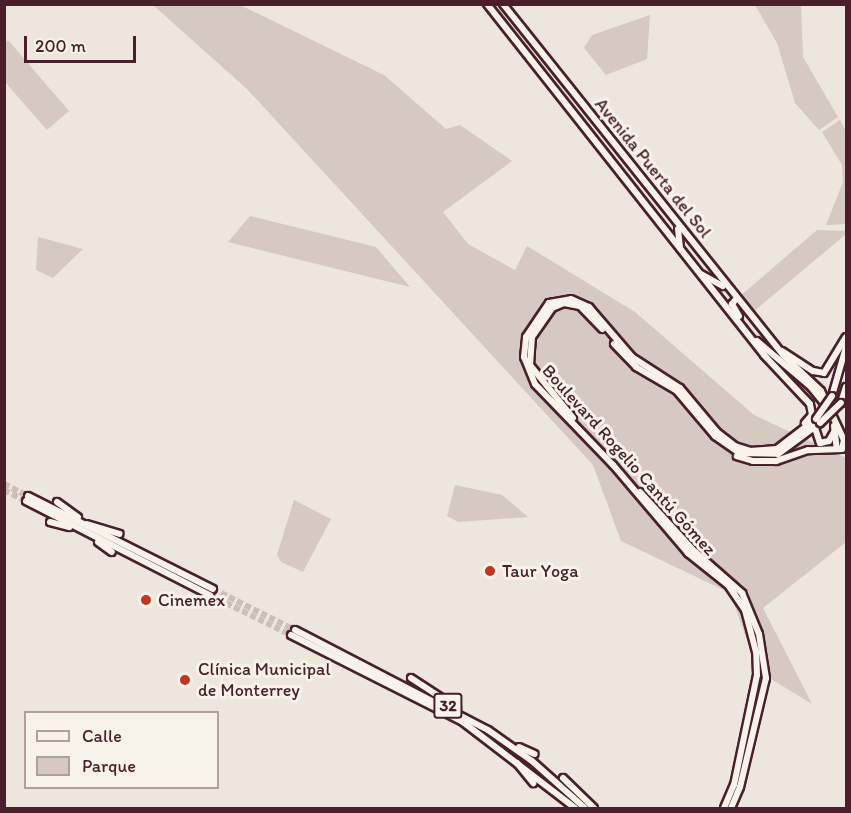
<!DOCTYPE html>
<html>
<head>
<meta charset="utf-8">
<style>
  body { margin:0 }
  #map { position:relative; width:851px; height:813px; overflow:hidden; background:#ece6dd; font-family:Itim,sans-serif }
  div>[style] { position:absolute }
  .green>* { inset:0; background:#d5c9c2 }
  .major-tunnel>* { height:6px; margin-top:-3px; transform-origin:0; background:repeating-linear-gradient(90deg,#ccbeb9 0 6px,transparent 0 9px) }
  .roads { filter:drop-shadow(2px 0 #4a1f2b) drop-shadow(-2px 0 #4a1f2b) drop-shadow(0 2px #4a1f2b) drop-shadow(0 -2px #4a1f2b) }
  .major>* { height:6px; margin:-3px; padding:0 3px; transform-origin:3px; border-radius:3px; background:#f7f3e8 }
  .bridges { filter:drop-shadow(2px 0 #4a1f2b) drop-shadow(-2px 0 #4a1f2b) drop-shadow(0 2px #4a1f2b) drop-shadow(0 -2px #4a1f2b) }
  .major-bridge>* { height:6px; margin:-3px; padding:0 3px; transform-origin:3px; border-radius:3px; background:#f7f3e8 }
  .dots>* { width:16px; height:16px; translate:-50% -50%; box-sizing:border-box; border:3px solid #f7f3e8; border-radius:50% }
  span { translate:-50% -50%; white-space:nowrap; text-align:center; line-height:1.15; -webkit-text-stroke:6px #f7f3e8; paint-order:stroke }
  .shield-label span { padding:2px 4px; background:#f7f3e8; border:2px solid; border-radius:4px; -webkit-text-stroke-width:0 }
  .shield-label { font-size:16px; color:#4a1f2b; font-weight:700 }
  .street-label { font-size:18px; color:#4a1f2b }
  .poi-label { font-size:18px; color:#4a1f2b }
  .left { translate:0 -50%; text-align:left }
  .frame { position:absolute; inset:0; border:6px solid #4a1f2b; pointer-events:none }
  .legend { position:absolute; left:24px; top:711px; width:195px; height:78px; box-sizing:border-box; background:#f7f3e8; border:2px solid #b29e9c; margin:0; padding:8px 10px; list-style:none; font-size:18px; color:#4a1f2b }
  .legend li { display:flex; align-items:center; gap:12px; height:30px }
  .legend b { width:30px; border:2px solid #b29e9c }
  .scale { position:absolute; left:24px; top:36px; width:112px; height:27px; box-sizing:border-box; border:3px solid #4a1f2b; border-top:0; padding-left:8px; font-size:18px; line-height:21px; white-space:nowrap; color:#4a1f2b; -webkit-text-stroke:4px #f7f3e8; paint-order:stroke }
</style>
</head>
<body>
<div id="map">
  <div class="green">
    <i style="clip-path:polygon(153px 5px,240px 5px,384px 75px,446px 129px,460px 125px,512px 161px,443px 212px,468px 244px,515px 270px,527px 246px,635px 312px,754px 415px,846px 458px,846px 542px,763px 608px,812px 704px,758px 671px,730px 593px,621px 541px,593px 465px,247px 89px)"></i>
    <i style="clip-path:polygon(755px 5px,801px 5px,803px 57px,838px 117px,819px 130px,795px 103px,777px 43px)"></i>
    <i style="clip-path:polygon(650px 15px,647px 59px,606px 75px,584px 48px,592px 35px)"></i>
    <i style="clip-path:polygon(8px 40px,69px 111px,47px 130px,5px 82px,5px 44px)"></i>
    <i style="clip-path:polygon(840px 120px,846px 131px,846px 224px,826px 225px,843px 182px,842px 165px,822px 132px)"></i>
    <i style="clip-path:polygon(250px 216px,376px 247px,410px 287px,228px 242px)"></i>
    <i style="clip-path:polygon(817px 230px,846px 231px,846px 234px,752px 313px,739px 297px)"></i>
    <i style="clip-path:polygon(38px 237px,83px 249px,53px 278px,36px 270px)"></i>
    <i style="clip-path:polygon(455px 485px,502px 495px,528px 517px,458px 522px,447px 516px)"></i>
    <i style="clip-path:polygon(294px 500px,331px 519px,303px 572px,281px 562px,277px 555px)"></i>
  </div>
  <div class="major-tunnel">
    <i style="left:4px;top:484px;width:27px;rotate:27deg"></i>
    <i style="left:4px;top:490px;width:25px;rotate:27deg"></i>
    <i style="left:213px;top:589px;width:92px;rotate:26.6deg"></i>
    <i style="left:210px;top:595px;width:90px;rotate:26.3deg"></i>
  </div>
  <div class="roads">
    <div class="major">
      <i style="left:487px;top:4px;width:447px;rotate:51.7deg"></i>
      <i style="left:764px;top:355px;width:67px;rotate:46.8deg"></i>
      <i style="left:810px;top:404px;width:11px;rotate:80deg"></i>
      <i style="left:812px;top:415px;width:11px;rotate:131deg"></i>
      <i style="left:503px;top:4px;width:449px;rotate:51.4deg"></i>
      <i style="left:783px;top:355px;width:52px;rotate:43.5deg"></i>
      <i style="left:821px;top:391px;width:54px;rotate:64.9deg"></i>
      <i style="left:844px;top:440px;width:9px;rotate:103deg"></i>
      <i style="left:842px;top:449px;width:34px;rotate:178deg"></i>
      <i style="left:808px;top:450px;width:34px;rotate:161deg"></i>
      <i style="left:776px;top:461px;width:23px;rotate:180deg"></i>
      <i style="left:753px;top:461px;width:17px;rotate:-163deg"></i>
      <i style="left:678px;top:229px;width:19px;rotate:84deg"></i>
      <i style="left:701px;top:274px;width:25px;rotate:29deg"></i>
      <i style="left:737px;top:298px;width:8px;rotate:130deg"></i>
      <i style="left:732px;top:304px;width:14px;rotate:60deg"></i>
      <i style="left:757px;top:341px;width:71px;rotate:40.4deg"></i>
      <i style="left:811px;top:387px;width:21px;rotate:51deg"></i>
      <i style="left:614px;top:344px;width:32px;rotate:46deg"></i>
      <i style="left:636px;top:367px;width:48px;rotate:30.3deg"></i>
      <i style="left:677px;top:391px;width:59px;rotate:49.8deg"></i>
      <i style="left:715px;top:436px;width:29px;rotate:35deg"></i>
      <i style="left:739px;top:453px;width:39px;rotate:1deg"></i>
      <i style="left:778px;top:454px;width:52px;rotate:-36.4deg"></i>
      <i style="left:782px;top:351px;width:37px;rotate:33deg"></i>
      <i style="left:813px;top:371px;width:11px;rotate:10deg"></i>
      <i style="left:824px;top:373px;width:42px;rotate:-58.6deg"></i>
      <i style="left:832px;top:396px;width:51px;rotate:-74.1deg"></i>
      <i style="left:841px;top:403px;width:17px;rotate:-73deg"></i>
      <i style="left:573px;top:418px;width:68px;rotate:-129.1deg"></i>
      <i style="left:530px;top:365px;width:28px;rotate:-86deg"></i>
      <i style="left:532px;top:337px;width:35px;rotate:-55deg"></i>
      <i style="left:552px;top:308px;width:13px;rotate:-23deg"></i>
      <i style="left:564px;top:303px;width:16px;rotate:11deg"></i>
      <i style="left:580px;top:306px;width:32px;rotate:46deg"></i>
      <i style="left:834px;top:426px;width:23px;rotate:83deg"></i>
      <i style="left:815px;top:428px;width:16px;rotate:72deg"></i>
      <i style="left:820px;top:443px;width:9px;rotate:-13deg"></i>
      <i style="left:829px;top:441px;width:13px;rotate:-61deg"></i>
      <i style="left:640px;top:492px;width:77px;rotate:47.6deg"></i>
      <i style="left:692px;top:549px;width:67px;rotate:41.3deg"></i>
      <i style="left:742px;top:593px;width:44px;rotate:67.5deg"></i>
      <i style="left:759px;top:634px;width:45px;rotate:81deg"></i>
      <i style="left:766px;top:678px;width:112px;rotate:103.4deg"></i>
      <i style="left:740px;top:787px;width:23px;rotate:113deg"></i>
      <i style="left:28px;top:496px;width:207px;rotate:26.7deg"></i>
      <i style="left:26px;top:501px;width:207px;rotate:27.1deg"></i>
      <i style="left:57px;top:502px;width:26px;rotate:36deg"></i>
      <i style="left:50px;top:522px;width:20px;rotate:15deg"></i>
      <i style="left:87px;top:524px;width:34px;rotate:17deg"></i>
      <i style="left:98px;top:542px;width:17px;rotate:36deg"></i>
      <i style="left:295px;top:630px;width:217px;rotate:27.4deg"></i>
      <i style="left:488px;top:730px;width:54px;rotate:35.2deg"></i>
      <i style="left:532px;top:761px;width:71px;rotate:41.6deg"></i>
      <i style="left:291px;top:635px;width:193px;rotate:26.8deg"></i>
      <i style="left:463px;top:722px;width:141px;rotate:37.5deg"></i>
      <i style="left:411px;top:678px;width:55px;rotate:33.1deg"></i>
      <i style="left:519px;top:747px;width:17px;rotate:24deg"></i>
      <i style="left:517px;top:763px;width:26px;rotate:51deg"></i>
      <i style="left:563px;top:778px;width:43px;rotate:44.1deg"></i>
      <i style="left:724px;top:808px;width:25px;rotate:-67deg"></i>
      <i style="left:734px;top:785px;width:112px;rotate:-78.2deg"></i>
      <i style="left:757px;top:675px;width:23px;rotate:-92deg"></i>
      <i style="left:756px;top:652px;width:43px;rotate:-104.7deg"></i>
      <i style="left:745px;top:610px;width:29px;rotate:-124deg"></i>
      <i style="left:729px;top:586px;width:53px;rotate:-141.2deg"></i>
      <i style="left:688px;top:553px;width:116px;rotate:-130.4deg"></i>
      <i style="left:613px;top:465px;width:112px;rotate:-133.9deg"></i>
      <i style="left:535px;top:384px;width:29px;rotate:-112deg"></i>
      <i style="left:524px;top:357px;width:20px;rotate:-84deg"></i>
      <i style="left:526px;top:337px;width:41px;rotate:-55.9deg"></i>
      <i style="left:549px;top:303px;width:22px;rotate:-10deg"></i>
      <i style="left:571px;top:299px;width:20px;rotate:24deg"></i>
      <i style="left:589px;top:307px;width:66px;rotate:49.3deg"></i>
      <i style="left:632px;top:357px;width:57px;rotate:32.9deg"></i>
      <i style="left:680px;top:388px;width:57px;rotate:49.9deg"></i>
      <i style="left:717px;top:432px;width:23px;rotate:38deg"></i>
      <i style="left:735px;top:446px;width:16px;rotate:18deg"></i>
      <i style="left:750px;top:451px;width:27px;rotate:-4deg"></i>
      <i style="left:777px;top:449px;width:49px;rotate:-37.6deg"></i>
    </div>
  </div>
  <div class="bridges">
    <div class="major-bridge">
      <i style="left:816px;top:419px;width:28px;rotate:-55deg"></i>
      <i style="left:820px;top:423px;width:29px;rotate:-44deg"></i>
    </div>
  </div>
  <div class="dots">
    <i style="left:490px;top:571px;background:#c8321e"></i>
    <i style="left:146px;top:600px;background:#c8321e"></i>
    <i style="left:185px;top:680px;background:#c8321e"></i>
  </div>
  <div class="shield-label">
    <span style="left:448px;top:706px">32</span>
  </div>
  <div class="street-label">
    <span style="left:653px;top:168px;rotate:51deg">Avenida Puerta del Sol</span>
    <span style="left:629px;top:460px;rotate:48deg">Boulevard Rogelio Cantú Gómez</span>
  </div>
  <div class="poi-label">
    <span class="left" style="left:502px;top:571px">Taur Yoga</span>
    <span class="left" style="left:158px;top:600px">Cinemex</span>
    <span class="left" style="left:198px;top:680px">Clínica Municipal<br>de Monterrey</span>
  </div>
  <div class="frame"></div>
  <ul class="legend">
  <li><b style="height:8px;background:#f7f3e8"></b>Calle</li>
  <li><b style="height:16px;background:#d5c9c2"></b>Parque</li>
  </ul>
  <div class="scale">200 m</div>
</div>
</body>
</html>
